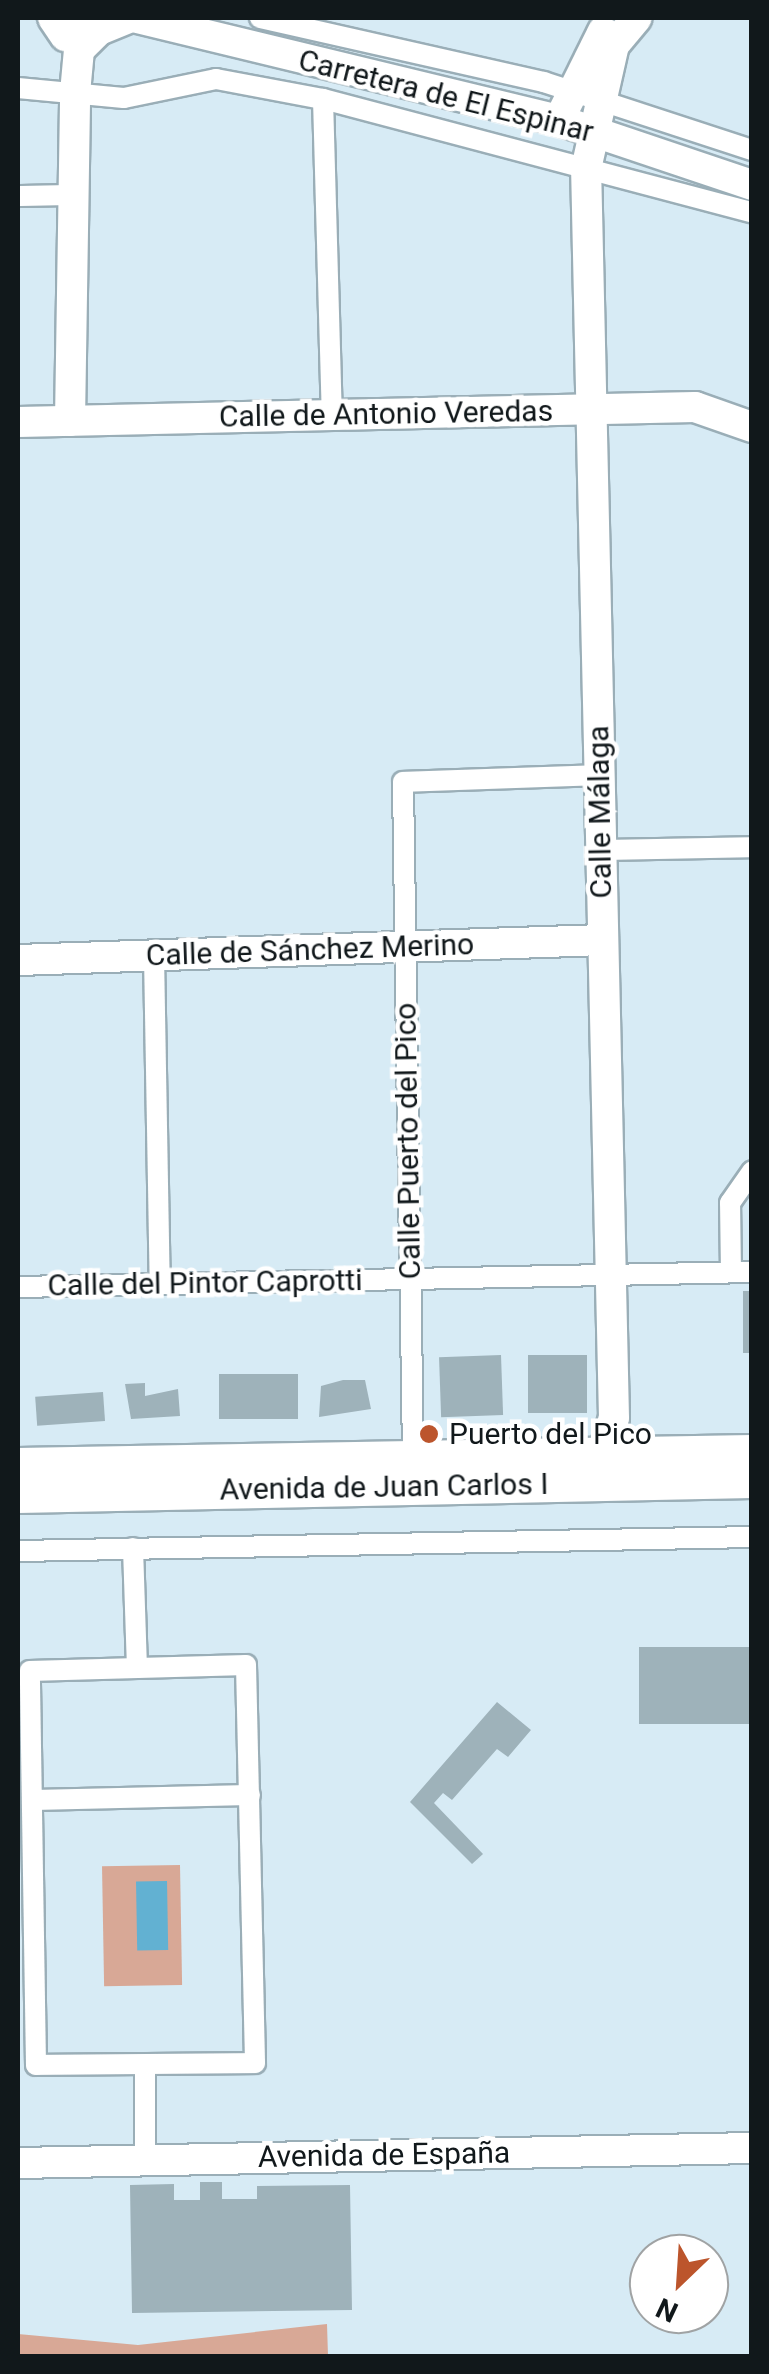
<!DOCTYPE html>
<html>
<head>
<meta charset="utf-8">
<style>
  body { margin:0 }
  #map { position:relative; width:769px; height:2374px; overflow:hidden; background:#d7ebf5; font-family:Roboto,sans-serif }
  div>[style] { position:absolute }
  .green>* { inset:0; background:#d8a896; transform-origin:0 0 }
  .water>* { inset:0; background:#62b1d2; transform-origin:0 0 }
  .building>* { inset:0; background:#9eb2ba; transform-origin:0 0 }
  .roads { filter:drop-shadow(2px 0 #9aaeb7) drop-shadow(-2px 0 #9aaeb7) drop-shadow(0 2px #9aaeb7) drop-shadow(0 -2px #9aaeb7) }
  .street>* { height:20px; margin:-10px; padding:0 10px; transform-origin:10px; border-radius:10px; background:#fff }
  .secondary>* { height:30px; margin:-15px; padding:0 15px; transform-origin:15px; border-radius:15px; background:#fff }
  .highway>* { height:38px; margin:-19px; padding:0 19px; transform-origin:19px; border-radius:19px; background:#fff }
  .dots>* { width:28px; height:28px; translate:-50% -50%; box-sizing:border-box; border:5px solid #fff; border-radius:50% }
  span { translate:-50% -50%; white-space:nowrap; text-align:center; line-height:1.15; -webkit-text-stroke:9px #fff; paint-order:stroke }
  .street-label { font-size:30px; color:#11181b }
  .poi-label { font-size:30px; color:#11181b }
  .left { translate:0 -50%; text-align:left }
  .frame { position:absolute; inset:0; border:20px solid #11181b; pointer-events:none }
  .north { position:absolute; left:629px; top:2234px; width:100px; height:100px; box-sizing:border-box; background:#fff; border:2px solid #a0a3a4; border-radius:50%; rotate:205deg; font-size:28px; font-weight:700; line-height:40px; text-align:center; color:#11181b }
  .north::after { content:''; display:block; margin:auto; width:35px; height:45px; background:#bc552c; clip-path:polygon(50% 0,100% 100%,50% 72%,0 100%) }
</style>
</head>
<body>
<div id="map">
  <div class="green">
    <i style="left:180px;top:1865px;width:120px;height:78px;rotate:89deg"></i>
    <i style="clip-path:polygon(327px 2324px,328px 2356px,18px 2356px,18px 2334px,138px 2345px)"></i>
  </div>
  <div class="water">
    <i style="left:167px;top:1881px;width:69px;height:31px;rotate:89deg"></i>
  </div>
  <div class="building">
    <i style="left:743px;top:1291px;width:9px;height:62px"></i>
    <i style="left:501px;top:1355px;width:60px;height:62px;rotate:88deg"></i>
    <i style="left:528px;top:1355px;width:59px;height:58px"></i>
    <i style="left:219px;top:1374px;width:79px;height:45px"></i>
    <i style="clip-path:polygon(343px 1380px,365px 1380px,371px 1409px,319px 1417px,321px 1386px)"></i>
    <i style="clip-path:polygon(145px 1383px,145px 1396px,178px 1389px,180px 1416px,131px 1419px,125px 1384px)"></i>
    <i style="left:103px;top:1392px;width:29px;height:68px;rotate:86deg"></i>
    <i style="left:752px;top:1647px;width:77px;height:113px;rotate:90deg"></i>
    <i style="clip-path:polygon(497px 1702px,531px 1730px,508px 1757px,497px 1749px,452px 1800px,443px 1793px,434px 1803px,483px 1854px,472px 1864px,410px 1802px)"></i>
    <i style="clip-path:polygon(200px 2182px,222px 2182px,222px 2199px,257px 2199px,257px 2186px,350px 2185px,352px 2310px,132px 2313px,130px 2185px,174px 2184px,174px 2200px,200px 2200px)"></i>
  </div>
  <div class="roads">
    <div class="street">
      <i style="left:260px;top:18px;width:291px;rotate:12.7deg"></i>
      <i style="left:544px;top:82px;width:219px;rotate:18.1deg"></i>
      <i style="left:18px;top:88px;width:106px;rotate:5.4deg"></i>
      <i style="left:124px;top:98px;width:94px;rotate:-11.7deg"></i>
      <i style="left:216px;top:79px;width:109px;rotate:10.6deg"></i>
      <i style="left:323px;top:99px;width:444px;rotate:14.8deg"></i>
      <i style="left:323px;top:99px;width:317px;rotate:88.4deg"></i>
      <i style="left:18px;top:196px;width:54px;rotate:-1.1deg"></i>
      <i style="left:601px;top:850px;width:151px;rotate:-1.1deg"></i>
      <i style="left:154px;top:955px;width:329px;rotate:89deg"></i>
      <i style="left:731px;top:1272px;width:69px;rotate:-90.8deg"></i>
      <i style="left:730px;top:1203px;width:39px;rotate:-55deg"></i>
      <i style="left:18px;top:1287px;width:734px;rotate:-1.17deg"></i>
      <i style="left:413px;top:1456px;width:674px;rotate:-90.85deg"></i>
      <i style="left:403px;top:782px;width:196px;rotate:-2deg"></i>
      <i style="left:133px;top:1548px;width:120px;rotate:88.1deg"></i>
      <i style="left:18px;top:1551px;width:734px;rotate:-1.09deg"></i>
      <i style="left:246px;top:1665px;width:398px;rotate:88.7deg"></i>
      <i style="left:255px;top:2063px;width:219px;rotate:179.5deg"></i>
      <i style="left:36px;top:2065px;width:394px;rotate:-90.9deg"></i>
      <i style="left:30px;top:1671px;width:216px;rotate:-1.6deg"></i>
      <i style="left:33px;top:1800px;width:217px;rotate:-1.3deg"></i>
      <i style="left:145px;top:2067px;width:93px;rotate:90deg"></i>
    </div>
    <div class="secondary">
      <i style="left:53px;top:18px;width:22px;rotate:56deg"></i>
      <i style="left:137px;top:18px;width:434px;rotate:13.6deg"></i>
      <i style="left:559px;top:120px;width:204px;rotate:18.6deg"></i>
      <i style="left:81px;top:48px;width:25px;rotate:-45deg"></i>
      <i style="left:99px;top:30px;width:31px;rotate:-22deg"></i>
      <i style="left:559px;top:120px;width:99px;rotate:-63.7deg"></i>
      <i style="left:70px;top:421px;width:328px;rotate:-89.1deg"></i>
      <i style="left:75px;top:93px;width:75px;rotate:-84.7deg"></i>
      <i style="left:18px;top:422px;width:677px;rotate:-1.27deg"></i>
      <i style="left:695px;top:407px;width:60px;rotate:19.3deg"></i>
      <i style="left:18px;top:960px;width:585px;rotate:-1.96deg"></i>
      <i style="left:604px;top:1452px;width:35px;rotate:-74deg"></i>
      <i style="left:614px;top:1418px;width:1249px;rotate:-91.28deg"></i>
      <i style="left:586px;top:169px;width:127px;rotate:-77.3deg"></i>
      <i style="left:614px;top:45px;width:35px;rotate:-50deg"></i>
      <i style="left:18px;top:1463px;width:734px;rotate:-1.01deg"></i>
      <i style="left:18px;top:2163px;width:734px;rotate:-1.17deg"></i>
    </div>
    <div class="highway">
      <i style="left:18px;top:1494px;width:734px;rotate:-1.17deg"></i>
    </div>
  </div>
  <div class="dots">
    <i style="left:429px;top:1434px;background:#bc552c"></i>
  </div>
  <div class="street-label">
    <span style="left:446px;top:96px;rotate:14deg">Carretera de El Espinar</span>
    <span style="left:386px;top:414px;rotate:-1deg">Calle de Antonio Veredas</span>
    <span style="left:600px;top:812px;rotate:-91deg">Calle Málaga</span>
    <span style="left:310px;top:950px;rotate:-2deg">Calle de Sánchez Merino</span>
    <span style="left:408px;top:1141px;rotate:-91deg">Calle Puerto del Pico</span>
    <span style="left:205px;top:1283px;rotate:-1deg">Calle del Pintor Caprotti</span>
    <span style="left:384px;top:1487px;rotate:-1deg">Avenida de Juan Carlos I</span>
    <span style="left:384px;top:2155px;rotate:-1deg">Avenida de España</span>
  </div>
  <div class="poi-label">
    <span class="left" style="left:449px;top:1434px">Puerto del Pico</span>
  </div>
  <div class="frame"></div>
  <div class="north">N</div>
</div>
</body>
</html>
